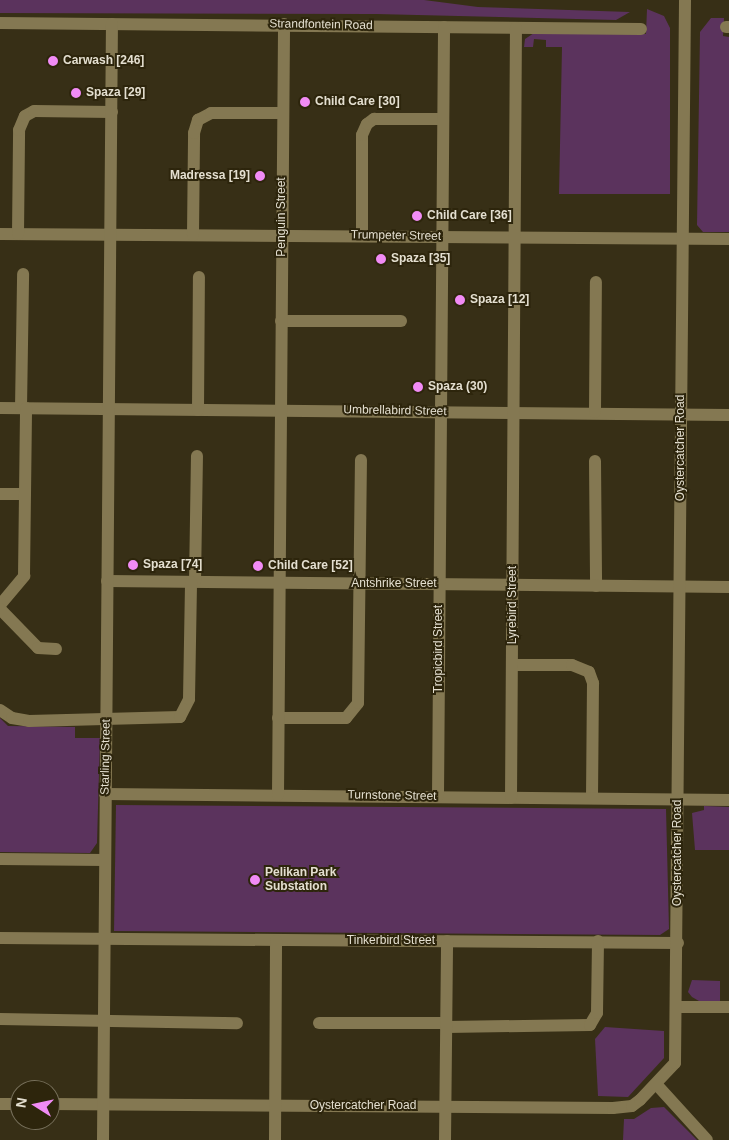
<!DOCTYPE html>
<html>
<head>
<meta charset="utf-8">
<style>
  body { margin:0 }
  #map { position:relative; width:729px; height:1140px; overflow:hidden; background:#372f16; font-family:Helvetica,sans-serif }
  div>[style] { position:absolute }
  .green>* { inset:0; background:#5b335d }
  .minor>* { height:12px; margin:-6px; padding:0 6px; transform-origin:6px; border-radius:6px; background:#847852 }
  .dots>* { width:14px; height:14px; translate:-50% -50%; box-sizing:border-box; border:2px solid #2d250c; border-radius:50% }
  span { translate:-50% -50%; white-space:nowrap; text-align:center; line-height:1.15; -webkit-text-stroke:4px #2d250c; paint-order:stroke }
  .street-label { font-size:12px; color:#e4dfd0 }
  .poi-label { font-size:12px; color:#e4dfd0; font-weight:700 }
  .left { translate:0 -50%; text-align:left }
  .right { translate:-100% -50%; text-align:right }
  .north { position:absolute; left:10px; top:1080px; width:50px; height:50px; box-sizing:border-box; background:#2d250c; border:1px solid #766f5a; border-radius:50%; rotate:280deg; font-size:14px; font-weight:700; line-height:20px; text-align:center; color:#e4dfd0 }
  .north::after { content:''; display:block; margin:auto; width:18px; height:22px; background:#f18bf5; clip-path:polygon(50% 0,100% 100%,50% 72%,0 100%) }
</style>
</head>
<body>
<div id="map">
  <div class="green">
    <i style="clip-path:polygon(0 0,424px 0,478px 7px,630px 12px,616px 20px,376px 14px,0 13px)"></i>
    <i style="clip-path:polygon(647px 9px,664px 16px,670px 28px,670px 194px,559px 194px,562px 47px,546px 47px,546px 40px,534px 39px,533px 47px,524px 47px,525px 39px,534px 33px,646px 34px)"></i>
    <i style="clip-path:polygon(711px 18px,724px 18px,723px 36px,729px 37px,729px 232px,703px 232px,697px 225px,700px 32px)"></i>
    <i style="clip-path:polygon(0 718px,8px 726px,75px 727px,75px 738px,100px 738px,97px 843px,90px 853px,0 852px)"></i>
    <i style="clip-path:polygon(116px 805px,666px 809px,669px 929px,660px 935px,114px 931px)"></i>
    <i style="clip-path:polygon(704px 806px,729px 807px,729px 850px,695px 850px,692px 813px,704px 810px)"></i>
    <i style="clip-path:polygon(692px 980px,720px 981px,720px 1001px,699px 1001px,692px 997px,688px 992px)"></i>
    <i style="clip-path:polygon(605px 1027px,664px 1031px,664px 1058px,628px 1097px,598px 1096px,595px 1039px)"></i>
    <i style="clip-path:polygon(664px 1107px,697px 1140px,623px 1140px,624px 1119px,634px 1119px,651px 1108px)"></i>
  </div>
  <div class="minor">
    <i style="left:0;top:23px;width:641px;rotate:0.54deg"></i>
    <i style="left:726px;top:27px;width:3px"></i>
    <i style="left:0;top:234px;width:729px;rotate:0.39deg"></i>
    <i style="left:18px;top:234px;width:104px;rotate:-89.4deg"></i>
    <i style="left:19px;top:130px;width:15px;rotate:-67deg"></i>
    <i style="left:25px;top:116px;width:10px;rotate:-29deg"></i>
    <i style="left:34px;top:111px;width:78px;rotate:0.7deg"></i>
    <i style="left:193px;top:235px;width:102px;rotate:-89.4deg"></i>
    <i style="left:194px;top:133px;width:14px;rotate:-73deg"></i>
    <i style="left:198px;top:120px;width:15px;rotate:-28deg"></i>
    <i style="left:211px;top:113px;width:71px"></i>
    <i style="left:362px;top:235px;width:100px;rotate:-90deg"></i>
    <i style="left:362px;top:135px;width:12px;rotate:-66deg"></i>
    <i style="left:367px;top:124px;width:9px;rotate:-36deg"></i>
    <i style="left:374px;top:119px;width:69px"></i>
    <i style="left:281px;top:321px;width:120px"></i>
    <i style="left:0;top:408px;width:729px;rotate:0.55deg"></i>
    <i style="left:21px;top:408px;width:134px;rotate:-89.1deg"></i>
    <i style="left:198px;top:410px;width:133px;rotate:-89.6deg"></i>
    <i style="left:595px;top:412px;width:130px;rotate:-89.6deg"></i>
    <i style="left:595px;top:461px;width:125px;rotate:89.5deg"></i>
    <i style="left:0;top:494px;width:25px"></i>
    <i style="left:107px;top:581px;width:622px;rotate:0.55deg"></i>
    <i style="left:195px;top:582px;width:126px;rotate:-89.1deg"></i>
    <i style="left:0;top:605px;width:38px;rotate:-50deg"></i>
    <i style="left:24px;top:576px;width:168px;rotate:-89.3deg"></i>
    <i style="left:0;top:609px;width:54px;rotate:45.7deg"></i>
    <i style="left:38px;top:648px;width:18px;rotate:3deg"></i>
    <i style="left:512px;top:665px;width:60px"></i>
    <i style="left:572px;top:665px;width:18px;rotate:22deg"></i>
    <i style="left:589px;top:672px;width:12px;rotate:70deg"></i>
    <i style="left:593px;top:683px;width:114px;rotate:90.5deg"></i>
    <i style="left:0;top:710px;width:14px;rotate:34deg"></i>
    <i style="left:12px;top:718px;width:17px;rotate:10deg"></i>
    <i style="left:29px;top:721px;width:151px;rotate:-1.5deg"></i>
    <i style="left:180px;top:717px;width:20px;rotate:-63deg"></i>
    <i style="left:189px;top:699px;width:117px;rotate:-89deg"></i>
    <i style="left:278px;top:718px;width:68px"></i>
    <i style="left:346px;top:718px;width:19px;rotate:-51deg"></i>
    <i style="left:358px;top:703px;width:243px;rotate:-89.3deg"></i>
    <i style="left:105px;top:794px;width:624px;rotate:0.55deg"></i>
    <i style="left:278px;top:795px;width:771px;rotate:-89.55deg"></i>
    <i style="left:438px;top:796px;width:769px;rotate:-89.55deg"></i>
    <i style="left:511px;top:798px;width:770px;rotate:-89.63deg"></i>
    <i style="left:0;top:859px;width:105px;rotate:0.5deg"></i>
    <i style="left:0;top:938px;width:678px;rotate:0.42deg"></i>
    <i style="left:677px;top:1007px;width:52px"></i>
    <i style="left:0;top:1019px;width:237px;rotate:1deg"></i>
    <i style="left:319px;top:1023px;width:127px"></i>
    <i style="left:446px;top:1027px;width:144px;rotate:-0.8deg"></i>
    <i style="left:590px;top:1025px;width:14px;rotate:-60deg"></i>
    <i style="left:597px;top:1013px;width:72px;rotate:-89.2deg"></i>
    <i style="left:657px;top:1085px;width:74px;rotate:47.7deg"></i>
    <i style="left:0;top:1104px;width:20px"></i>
    <i style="left:50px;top:1104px;width:563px;rotate:0.41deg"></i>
    <i style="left:613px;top:1108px;width:19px;rotate:-6deg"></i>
    <i style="left:632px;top:1106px;width:10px;rotate:-37deg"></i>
    <i style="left:640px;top:1100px;width:51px;rotate:-46.6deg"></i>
    <i style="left:675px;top:1063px;width:1063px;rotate:-89.46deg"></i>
    <i style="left:103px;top:1140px;width:1116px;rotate:-89.54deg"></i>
    <i style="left:275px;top:1140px;width:199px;rotate:-89.7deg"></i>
    <i style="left:445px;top:1140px;width:199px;rotate:-89.4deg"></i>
  </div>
  <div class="dots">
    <i style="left:53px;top:61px;background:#f18bf5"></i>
    <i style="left:76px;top:93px;background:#f18bf5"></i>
    <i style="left:305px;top:102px;background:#f18bf5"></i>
    <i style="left:260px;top:176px;background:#f18bf5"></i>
    <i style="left:417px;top:216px;background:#f18bf5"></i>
    <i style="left:381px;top:259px;background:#f18bf5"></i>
    <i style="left:460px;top:300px;background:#f18bf5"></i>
    <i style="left:418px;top:387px;background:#f18bf5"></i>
    <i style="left:133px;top:565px;background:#f18bf5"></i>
    <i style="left:258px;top:566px;background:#f18bf5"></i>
    <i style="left:255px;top:880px;background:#f18bf5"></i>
  </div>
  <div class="street-label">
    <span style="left:321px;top:25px;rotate:1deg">Strandfontein Road</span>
    <span style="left:282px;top:217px;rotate:-90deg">Penguin Street</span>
    <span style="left:396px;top:236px;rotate:1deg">Trumpeter Street</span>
    <span style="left:395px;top:411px;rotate:1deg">Umbrellabird Street</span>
    <span style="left:681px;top:448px;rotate:-90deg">Oystercatcher Road</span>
    <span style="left:394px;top:584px">Antshrike Street</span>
    <span style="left:513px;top:605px;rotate:-90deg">Lyrebird Street</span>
    <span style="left:439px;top:649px;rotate:-90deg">Tropicbird Street</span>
    <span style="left:106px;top:757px;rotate:-89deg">Starling Street</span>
    <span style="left:392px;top:796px;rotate:1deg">Turnstone Street</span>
    <span style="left:678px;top:853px;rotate:-90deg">Oystercatcher Road</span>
    <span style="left:391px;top:941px">Tinkerbird Street</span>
    <span style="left:363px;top:1106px">Oystercatcher Road</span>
  </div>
  <div class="poi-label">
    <span class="left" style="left:63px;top:61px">Carwash [246]</span>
    <span class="left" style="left:86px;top:93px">Spaza [29]</span>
    <span class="left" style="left:315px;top:102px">Child Care [30]</span>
    <span class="right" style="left:250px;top:176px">Madressa [19]</span>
    <span class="left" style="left:427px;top:216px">Child Care [36]</span>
    <span class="left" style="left:391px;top:259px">Spaza [35]</span>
    <span class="left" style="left:470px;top:300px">Spaza [12]</span>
    <span class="left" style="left:428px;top:387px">Spaza (30)</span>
    <span class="left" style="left:143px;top:565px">Spaza [74]</span>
    <span class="left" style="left:268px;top:566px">Child Care [52]</span>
    <span class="left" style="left:265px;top:880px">Pelikan Park<br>Substation</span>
  </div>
  <div class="north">N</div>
</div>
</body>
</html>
